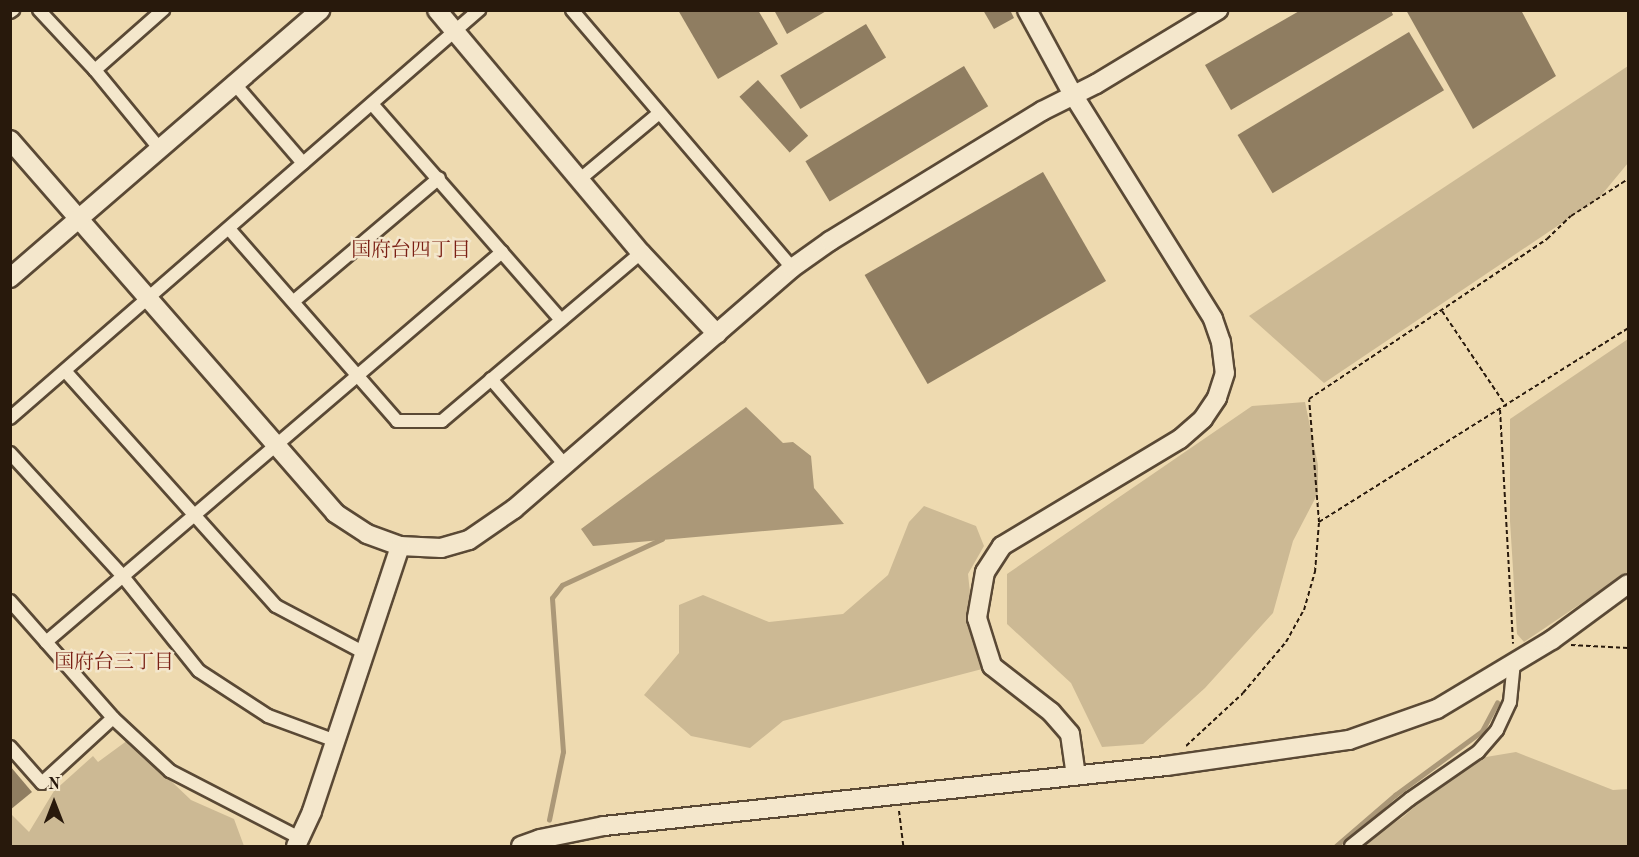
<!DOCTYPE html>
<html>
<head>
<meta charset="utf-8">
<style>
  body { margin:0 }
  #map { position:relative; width:1639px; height:857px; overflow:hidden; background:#eedab0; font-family:"Old Standard TT","Noto Serif JP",serif }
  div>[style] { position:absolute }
  .green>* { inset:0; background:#ccb994 }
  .water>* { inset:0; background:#ab9878 }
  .stream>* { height:4.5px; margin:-2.25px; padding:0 2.25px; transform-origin:2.25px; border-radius:2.25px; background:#ab9878 }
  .building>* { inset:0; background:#8f7d61; transform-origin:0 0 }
  .path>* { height:2px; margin-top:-1px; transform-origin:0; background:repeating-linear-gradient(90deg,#28190c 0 4.5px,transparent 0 7.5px) }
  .roads { filter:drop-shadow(2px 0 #5a4935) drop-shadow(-2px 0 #5a4935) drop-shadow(0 2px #5a4935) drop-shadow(0 -2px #5a4935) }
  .street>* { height:12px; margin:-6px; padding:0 6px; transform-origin:6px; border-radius:6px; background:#f4e7cc }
  .secondary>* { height:18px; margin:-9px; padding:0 9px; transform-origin:9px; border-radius:9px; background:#f4e7cc }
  span { translate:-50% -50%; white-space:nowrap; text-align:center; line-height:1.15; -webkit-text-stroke:5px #f4e7cc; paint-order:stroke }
  .neighbourhood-label { font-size:20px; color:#7a1f14 }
  .frame { position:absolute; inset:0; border:12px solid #28190c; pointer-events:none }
  .north { position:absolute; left:24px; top:773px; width:60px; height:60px; -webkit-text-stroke:4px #f4e7cc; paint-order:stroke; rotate:0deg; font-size:16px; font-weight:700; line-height:24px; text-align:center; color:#28190c }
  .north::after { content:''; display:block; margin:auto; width:21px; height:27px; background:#28190c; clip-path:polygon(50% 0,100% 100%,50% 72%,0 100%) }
</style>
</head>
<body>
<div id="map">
  <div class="green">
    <i style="clip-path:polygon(1628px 66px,1628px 163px,1599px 198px,1324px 383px,1249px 316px)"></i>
    <i style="clip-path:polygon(1628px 339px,1628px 572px,1524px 642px,1517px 634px,1510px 521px,1510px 419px)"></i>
    <i style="clip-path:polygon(1305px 402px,1318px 465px,1318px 493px,1293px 541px,1273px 613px,1205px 688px,1143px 744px,1102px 747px,1071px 683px,1007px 624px,1007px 574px,1252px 406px)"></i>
    <i style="clip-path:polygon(924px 506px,976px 526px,984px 546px,968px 574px,974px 630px,986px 668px,783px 721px,750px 748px,691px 736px,644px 695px,679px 653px,679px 605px,703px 595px,769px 622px,843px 614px,888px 575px,909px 522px)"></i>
    <i style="clip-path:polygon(128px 740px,191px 800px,234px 819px,244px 846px,11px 846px,11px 814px,29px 832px,54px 791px,93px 756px,98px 762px)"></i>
    <i style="clip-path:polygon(1516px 752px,1613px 790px,1628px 789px,1628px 846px,1360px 846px,1403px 817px,1468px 760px)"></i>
  </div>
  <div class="water">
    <i style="clip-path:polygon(746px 407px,783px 443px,793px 442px,811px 456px,814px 488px,844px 524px,593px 546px,581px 529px)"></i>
  </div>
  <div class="stream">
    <i style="left:549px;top:820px;width:69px;rotate:-78.4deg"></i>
    <i style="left:563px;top:752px;width:154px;rotate:-94.1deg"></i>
    <i style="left:552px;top:598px;width:16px;rotate:-52deg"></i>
    <i style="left:562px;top:585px;width:110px;rotate:-24.7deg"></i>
    <i style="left:1336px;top:846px;width:78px;rotate:-40.8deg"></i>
    <i style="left:1395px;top:795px;width:108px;rotate:-36.3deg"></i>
    <i style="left:1482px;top:731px;width:32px;rotate:-62deg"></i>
  </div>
  <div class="building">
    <i style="clip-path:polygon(678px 10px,758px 10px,778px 44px,718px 79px)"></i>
    <i style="clip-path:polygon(774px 10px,828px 10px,787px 34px)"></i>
    <i style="clip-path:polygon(983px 10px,1010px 10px,1014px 18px,994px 29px)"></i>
    <i style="clip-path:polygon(1301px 10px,1391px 10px,1393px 15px,1231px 110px,1205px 65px)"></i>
    <i style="clip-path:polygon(1406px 10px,1521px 10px,1556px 76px,1473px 129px)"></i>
    <i style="left:866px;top:24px;width:39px;height:100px;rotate:59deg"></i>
    <i style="left:1409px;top:32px;width:68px;height:200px;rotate:59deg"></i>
    <i style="left:964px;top:66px;width:47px;height:185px;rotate:59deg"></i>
    <i style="left:758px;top:80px;width:75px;height:25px;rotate:48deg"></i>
    <i style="left:1043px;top:172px;width:126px;height:206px;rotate:60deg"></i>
    <i style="clip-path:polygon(10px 766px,32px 792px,10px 810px)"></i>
  </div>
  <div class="path">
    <i style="left:1442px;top:311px;width:115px;rotate:56deg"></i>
    <i style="left:1500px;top:410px;width:234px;rotate:86.8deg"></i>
    <i style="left:1319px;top:522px;width:123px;rotate:-94.6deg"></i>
    <i style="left:1309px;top:399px;width:287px;rotate:-33.9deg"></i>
    <i style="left:1547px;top:239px;width:33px;rotate:-44deg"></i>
    <i style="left:1571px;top:216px;width:68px;rotate:-33deg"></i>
    <i style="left:1571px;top:645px;width:57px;rotate:3deg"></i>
    <i style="left:1186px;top:746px;width:78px;rotate:-42.9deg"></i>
    <i style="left:1243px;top:693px;width:67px;rotate:-49.9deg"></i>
    <i style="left:1286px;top:642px;width:37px;rotate:-61deg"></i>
    <i style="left:1304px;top:610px;width:40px;rotate:-74deg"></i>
    <i style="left:1315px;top:572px;width:50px;rotate:-85.4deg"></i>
    <i style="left:1319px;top:522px;width:365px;rotate:-32.1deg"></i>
    <i style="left:899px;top:811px;width:35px;rotate:83deg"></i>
  </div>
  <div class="roads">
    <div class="street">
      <i style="left:39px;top:10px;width:82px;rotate:47deg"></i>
      <i style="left:95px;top:70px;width:102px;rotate:50.6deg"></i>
      <i style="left:572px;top:10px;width:339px;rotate:49.5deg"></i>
      <i style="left:10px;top:12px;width:4px;rotate:-34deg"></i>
      <i style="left:95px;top:70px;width:91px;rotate:-41.4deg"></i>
      <i style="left:233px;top:82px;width:107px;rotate:49.2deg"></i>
      <i style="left:372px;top:104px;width:287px;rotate:48.8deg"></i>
      <i style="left:579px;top:180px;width:104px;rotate:-39.9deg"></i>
      <i style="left:230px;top:230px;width:254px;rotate:48.8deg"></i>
      <i style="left:397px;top:421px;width:45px"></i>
      <i style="left:442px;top:421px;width:260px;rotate:-40.2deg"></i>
      <i style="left:294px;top:301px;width:190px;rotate:-40.3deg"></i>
      <i style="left:66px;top:372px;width:314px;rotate:48.1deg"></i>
      <i style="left:276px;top:606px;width:98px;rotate:27.9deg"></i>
      <i style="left:491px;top:379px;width:113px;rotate:49.3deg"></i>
      <i style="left:10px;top:418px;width:622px;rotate:-41.02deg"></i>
      <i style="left:10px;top:453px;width:164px;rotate:47.5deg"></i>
      <i style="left:121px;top:574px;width:124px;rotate:51.2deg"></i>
      <i style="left:199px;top:671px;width:82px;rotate:33.1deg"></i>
      <i style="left:268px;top:716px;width:69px;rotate:20.3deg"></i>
      <i style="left:10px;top:601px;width:156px;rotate:48.6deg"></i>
      <i style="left:113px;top:718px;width:78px;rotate:42.9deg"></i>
      <i style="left:170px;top:771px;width:146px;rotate:27.3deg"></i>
      <i style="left:46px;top:642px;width:600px;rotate:-40.54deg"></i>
      <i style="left:10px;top:747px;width:48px;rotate:48.4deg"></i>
      <i style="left:42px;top:783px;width:96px;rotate:-42.5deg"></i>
      <i style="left:1351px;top:846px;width:75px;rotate:-38.5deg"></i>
      <i style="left:1410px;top:799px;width:83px;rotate:-34.7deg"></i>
      <i style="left:1478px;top:752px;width:29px;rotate:-49deg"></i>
      <i style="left:1497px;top:730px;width:31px;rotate:-65deg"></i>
      <i style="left:1510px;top:702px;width:40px;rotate:-84.3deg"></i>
    </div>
    <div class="secondary">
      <i style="left:437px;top:10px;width:317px;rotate:50deg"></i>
      <i style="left:641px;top:253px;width:111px;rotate:46.8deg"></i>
      <i style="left:1027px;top:10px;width:94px;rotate:61.5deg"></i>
      <i style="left:1072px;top:93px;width:266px;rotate:58deg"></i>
      <i style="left:1213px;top:319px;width:24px;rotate:71deg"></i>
      <i style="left:1221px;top:342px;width:31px;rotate:83deg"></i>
      <i style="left:1225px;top:373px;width:26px;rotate:108deg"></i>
      <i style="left:1217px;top:398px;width:25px;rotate:124deg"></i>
      <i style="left:1203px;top:419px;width:30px;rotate:139deg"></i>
      <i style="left:1180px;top:439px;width:208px;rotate:149deg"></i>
      <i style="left:1002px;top:546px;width:31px;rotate:123deg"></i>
      <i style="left:985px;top:572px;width:47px;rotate:99.9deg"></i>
      <i style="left:977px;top:618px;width:50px;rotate:72.6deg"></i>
      <i style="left:992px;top:666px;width:75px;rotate:37.9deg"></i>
      <i style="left:1051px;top:712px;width:29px;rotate:49deg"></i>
      <i style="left:1070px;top:734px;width:42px;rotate:81.9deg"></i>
      <i style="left:10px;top:140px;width:495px;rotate:48.9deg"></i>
      <i style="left:335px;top:513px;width:38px;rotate:33deg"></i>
      <i style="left:367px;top:534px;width:35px;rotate:20deg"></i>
      <i style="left:400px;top:546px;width:41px;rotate:2.8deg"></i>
      <i style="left:441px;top:548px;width:29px;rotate:-16deg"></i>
      <i style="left:469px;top:540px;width:55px;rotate:-34.6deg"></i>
      <i style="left:514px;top:509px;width:368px;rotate:-40.9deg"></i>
      <i style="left:792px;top:268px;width:47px;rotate:-35.4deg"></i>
      <i style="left:830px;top:241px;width:249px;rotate:-31.5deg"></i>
      <i style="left:1042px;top:111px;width:60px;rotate:-26.6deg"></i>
      <i style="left:1096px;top:84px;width:143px;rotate:-31.2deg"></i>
      <i style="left:10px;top:278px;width:410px;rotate:-40.8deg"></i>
      <i style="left:296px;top:846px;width:38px;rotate:-65deg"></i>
      <i style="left:312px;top:811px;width:279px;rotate:-71.6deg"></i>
      <i style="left:521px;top:846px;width:20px;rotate:-20deg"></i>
      <i style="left:540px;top:839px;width:65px;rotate:-11.5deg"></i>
      <i style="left:604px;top:826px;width:565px;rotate:-6.09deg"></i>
      <i style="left:1166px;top:766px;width:185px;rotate:-8.1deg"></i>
      <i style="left:1349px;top:740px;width:93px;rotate:-19.4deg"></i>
      <i style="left:1437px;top:709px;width:134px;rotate:-31deg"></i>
      <i style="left:1552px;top:640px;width:94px;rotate:-36.4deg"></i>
    </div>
  </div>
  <div class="neighbourhood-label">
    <span style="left:411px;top:251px">国府台四丁目</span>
    <span style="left:114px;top:663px">国府台三丁目</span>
  </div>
  <div class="frame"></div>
  <div class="north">N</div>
</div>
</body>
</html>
